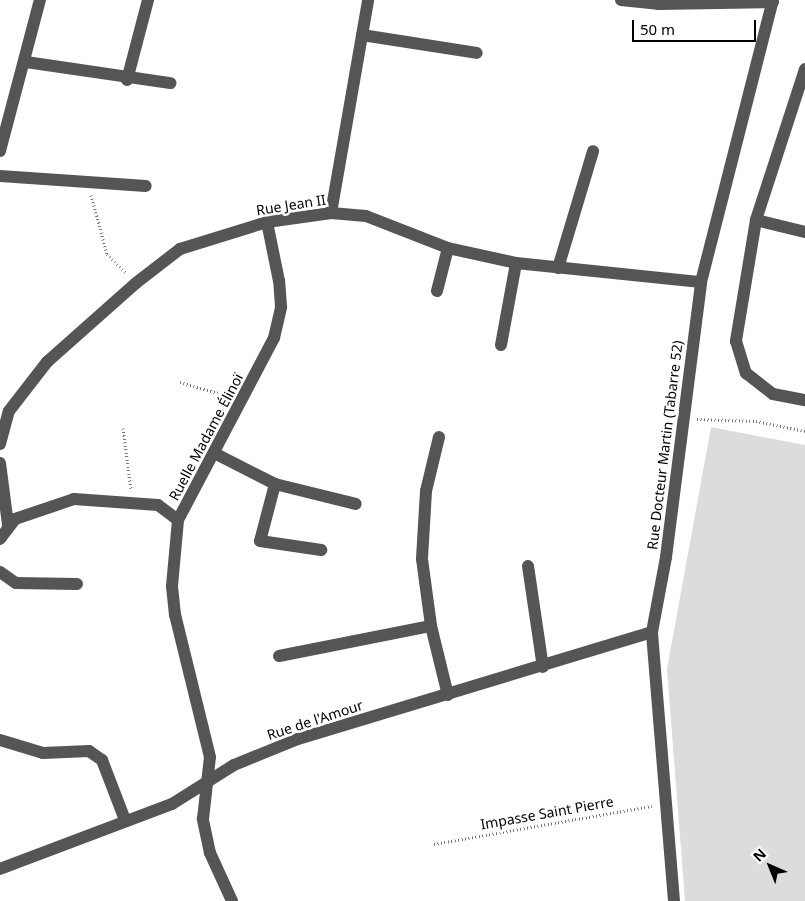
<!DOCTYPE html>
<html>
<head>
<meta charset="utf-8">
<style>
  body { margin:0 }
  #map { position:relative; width:805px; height:901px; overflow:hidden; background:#fff; font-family:"Noto Sans",sans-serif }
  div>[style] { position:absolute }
  .green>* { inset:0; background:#dcdcdc }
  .path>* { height:3px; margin-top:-1.5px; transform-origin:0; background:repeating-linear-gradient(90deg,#777 0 1px,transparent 0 3.5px) }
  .minor>* { height:12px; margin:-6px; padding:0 6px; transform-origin:6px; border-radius:6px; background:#555 }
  span { translate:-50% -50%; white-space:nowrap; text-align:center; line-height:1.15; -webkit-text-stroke:5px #fff; paint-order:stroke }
  .street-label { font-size:14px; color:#000 }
  .north { position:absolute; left:745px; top:841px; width:50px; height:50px; -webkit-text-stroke:4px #fff; paint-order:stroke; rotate:316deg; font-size:14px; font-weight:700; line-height:20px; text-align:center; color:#000 }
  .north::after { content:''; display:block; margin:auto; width:18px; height:22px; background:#000; clip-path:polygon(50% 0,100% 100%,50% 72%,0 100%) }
  .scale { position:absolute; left:632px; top:20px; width:124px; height:22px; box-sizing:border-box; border:2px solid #000; border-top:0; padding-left:6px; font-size:15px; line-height:18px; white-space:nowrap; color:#000; -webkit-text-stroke:4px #fff; paint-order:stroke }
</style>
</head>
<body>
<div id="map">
  <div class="green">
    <i style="clip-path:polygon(711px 427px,805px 445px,805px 901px,685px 901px,667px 669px)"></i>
  </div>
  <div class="path">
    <i style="left:91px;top:195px;width:61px;rotate:74.8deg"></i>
    <i style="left:107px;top:254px;width:27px;rotate:45deg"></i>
    <i style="left:180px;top:382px;width:51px;rotate:15.9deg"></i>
    <i style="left:697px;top:419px;width:59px;rotate:1.9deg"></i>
    <i style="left:756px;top:421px;width:50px;rotate:11.5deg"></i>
    <i style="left:123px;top:428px;width:63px;rotate:82.6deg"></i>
    <i style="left:434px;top:844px;width:221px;rotate:-9.9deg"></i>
  </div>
  <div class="minor">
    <i style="left:621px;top:0;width:37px;rotate:6deg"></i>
    <i style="left:658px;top:4px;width:115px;rotate:-1deg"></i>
    <i style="left:362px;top:35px;width:116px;rotate:8.9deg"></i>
    <i style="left:26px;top:62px;width:146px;rotate:8.3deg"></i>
    <i style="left:805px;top:69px;width:159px;rotate:108deg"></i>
    <i style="left:756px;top:220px;width:123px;rotate:99.4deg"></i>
    <i style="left:736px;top:341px;width:34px;rotate:73deg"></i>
    <i style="left:746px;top:373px;width:34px;rotate:38deg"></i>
    <i style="left:773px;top:394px;width:33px;rotate:11deg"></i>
    <i style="left:127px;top:80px;width:83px;rotate:-75.3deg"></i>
    <i style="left:0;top:151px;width:156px;rotate:-75.2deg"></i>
    <i style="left:0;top:176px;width:146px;rotate:3.9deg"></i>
    <i style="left:331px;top:213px;width:216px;rotate:-80.1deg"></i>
    <i style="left:756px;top:220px;width:50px;rotate:13.8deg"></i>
    <i style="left:558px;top:268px;width:122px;rotate:-73.3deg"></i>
    <i style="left:437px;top:291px;width:44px;rotate:-75.7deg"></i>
    <i style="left:501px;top:345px;width:83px;rotate:-79.6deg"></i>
    <i style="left:439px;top:437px;width:56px;rotate:103.5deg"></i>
    <i style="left:426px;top:491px;width:68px;rotate:93.4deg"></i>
    <i style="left:422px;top:559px;width:68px;rotate:82.3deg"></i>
    <i style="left:431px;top:626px;width:71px;rotate:76.2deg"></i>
    <i style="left:0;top:444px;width:34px;rotate:-75deg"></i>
    <i style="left:9px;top:411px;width:62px;rotate:-52.2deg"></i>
    <i style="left:47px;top:362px;width:119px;rotate:-41.6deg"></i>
    <i style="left:136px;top:283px;width:56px;rotate:-37.7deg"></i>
    <i style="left:180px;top:249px;width:91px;rotate:-17.2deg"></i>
    <i style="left:267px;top:222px;width:65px;rotate:-8deg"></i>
    <i style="left:331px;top:213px;width:35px;rotate:5deg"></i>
    <i style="left:366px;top:216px;width:88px;rotate:21.3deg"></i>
    <i style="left:448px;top:248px;width:70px;rotate:12.4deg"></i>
    <i style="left:516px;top:263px;width:186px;rotate:5.9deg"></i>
    <i style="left:216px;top:454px;width:66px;rotate:27deg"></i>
    <i style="left:275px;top:484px;width:83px;rotate:13.9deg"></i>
    <i style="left:0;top:463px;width:63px;rotate:82.6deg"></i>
    <i style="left:275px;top:484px;width:59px;rotate:104.7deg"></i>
    <i style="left:260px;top:541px;width:62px;rotate:8.4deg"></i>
    <i style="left:0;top:539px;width:25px;rotate:-53deg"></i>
    <i style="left:15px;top:519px;width:62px;rotate:-18.7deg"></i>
    <i style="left:74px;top:499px;width:84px;rotate:4.1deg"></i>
    <i style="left:158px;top:505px;width:25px;rotate:37deg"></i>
    <i style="left:528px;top:566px;width:102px;rotate:81.6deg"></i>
    <i style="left:0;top:572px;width:19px;rotate:35deg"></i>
    <i style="left:16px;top:583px;width:61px;rotate:0.9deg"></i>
    <i style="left:279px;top:656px;width:155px;rotate:-11.2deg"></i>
    <i style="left:0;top:740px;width:45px;rotate:16.8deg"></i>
    <i style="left:43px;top:753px;width:46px;rotate:-2.5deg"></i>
    <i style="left:89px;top:751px;width:16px;rotate:35deg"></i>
    <i style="left:102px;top:760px;width:64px;rotate:69deg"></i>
    <i style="left:0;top:869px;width:184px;rotate:-20.7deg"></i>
    <i style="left:172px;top:804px;width:73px;rotate:-32.2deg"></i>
    <i style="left:234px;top:765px;width:69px;rotate:-22.1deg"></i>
    <i style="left:298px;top:739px;width:370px;rotate:-16.8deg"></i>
    <i style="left:232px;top:901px;width:53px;rotate:-114.6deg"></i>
    <i style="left:210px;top:853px;width:35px;rotate:-102deg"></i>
    <i style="left:203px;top:819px;width:62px;rotate:-83.6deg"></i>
    <i style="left:210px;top:757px;width:146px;rotate:-103.8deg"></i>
    <i style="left:175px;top:615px;width:29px;rotate:-96deg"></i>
    <i style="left:172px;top:586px;width:66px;rotate:-84.8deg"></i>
    <i style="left:178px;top:520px;width:206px;rotate:-62.2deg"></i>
    <i style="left:274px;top:338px;width:32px;rotate:-77deg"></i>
    <i style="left:281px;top:307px;width:26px;rotate:-94deg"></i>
    <i style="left:279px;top:281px;width:60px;rotate:-101.5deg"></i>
    <i style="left:674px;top:901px;width:270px;rotate:-94.7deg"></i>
    <i style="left:652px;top:632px;width:76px;rotate:-79.4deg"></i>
    <i style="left:666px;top:557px;width:277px;rotate:-82.7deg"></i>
    <i style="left:701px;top:282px;width:291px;rotate:-75.7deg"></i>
  </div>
  <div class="street-label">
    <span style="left:291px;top:205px;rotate:-9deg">Rue Jean II</span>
    <span style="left:206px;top:437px;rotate:-62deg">Ruelle Madame Élinoï</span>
    <span style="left:665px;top:445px;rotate:-83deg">Rue Docteur Martin (Tabarre 52)</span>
    <span style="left:315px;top:720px;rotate:-18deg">Rue de l'Amour</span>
    <span style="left:547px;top:813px;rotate:-10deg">Impasse Saint Pierre</span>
  </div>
  <div class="north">N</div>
  <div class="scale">50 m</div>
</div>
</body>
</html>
